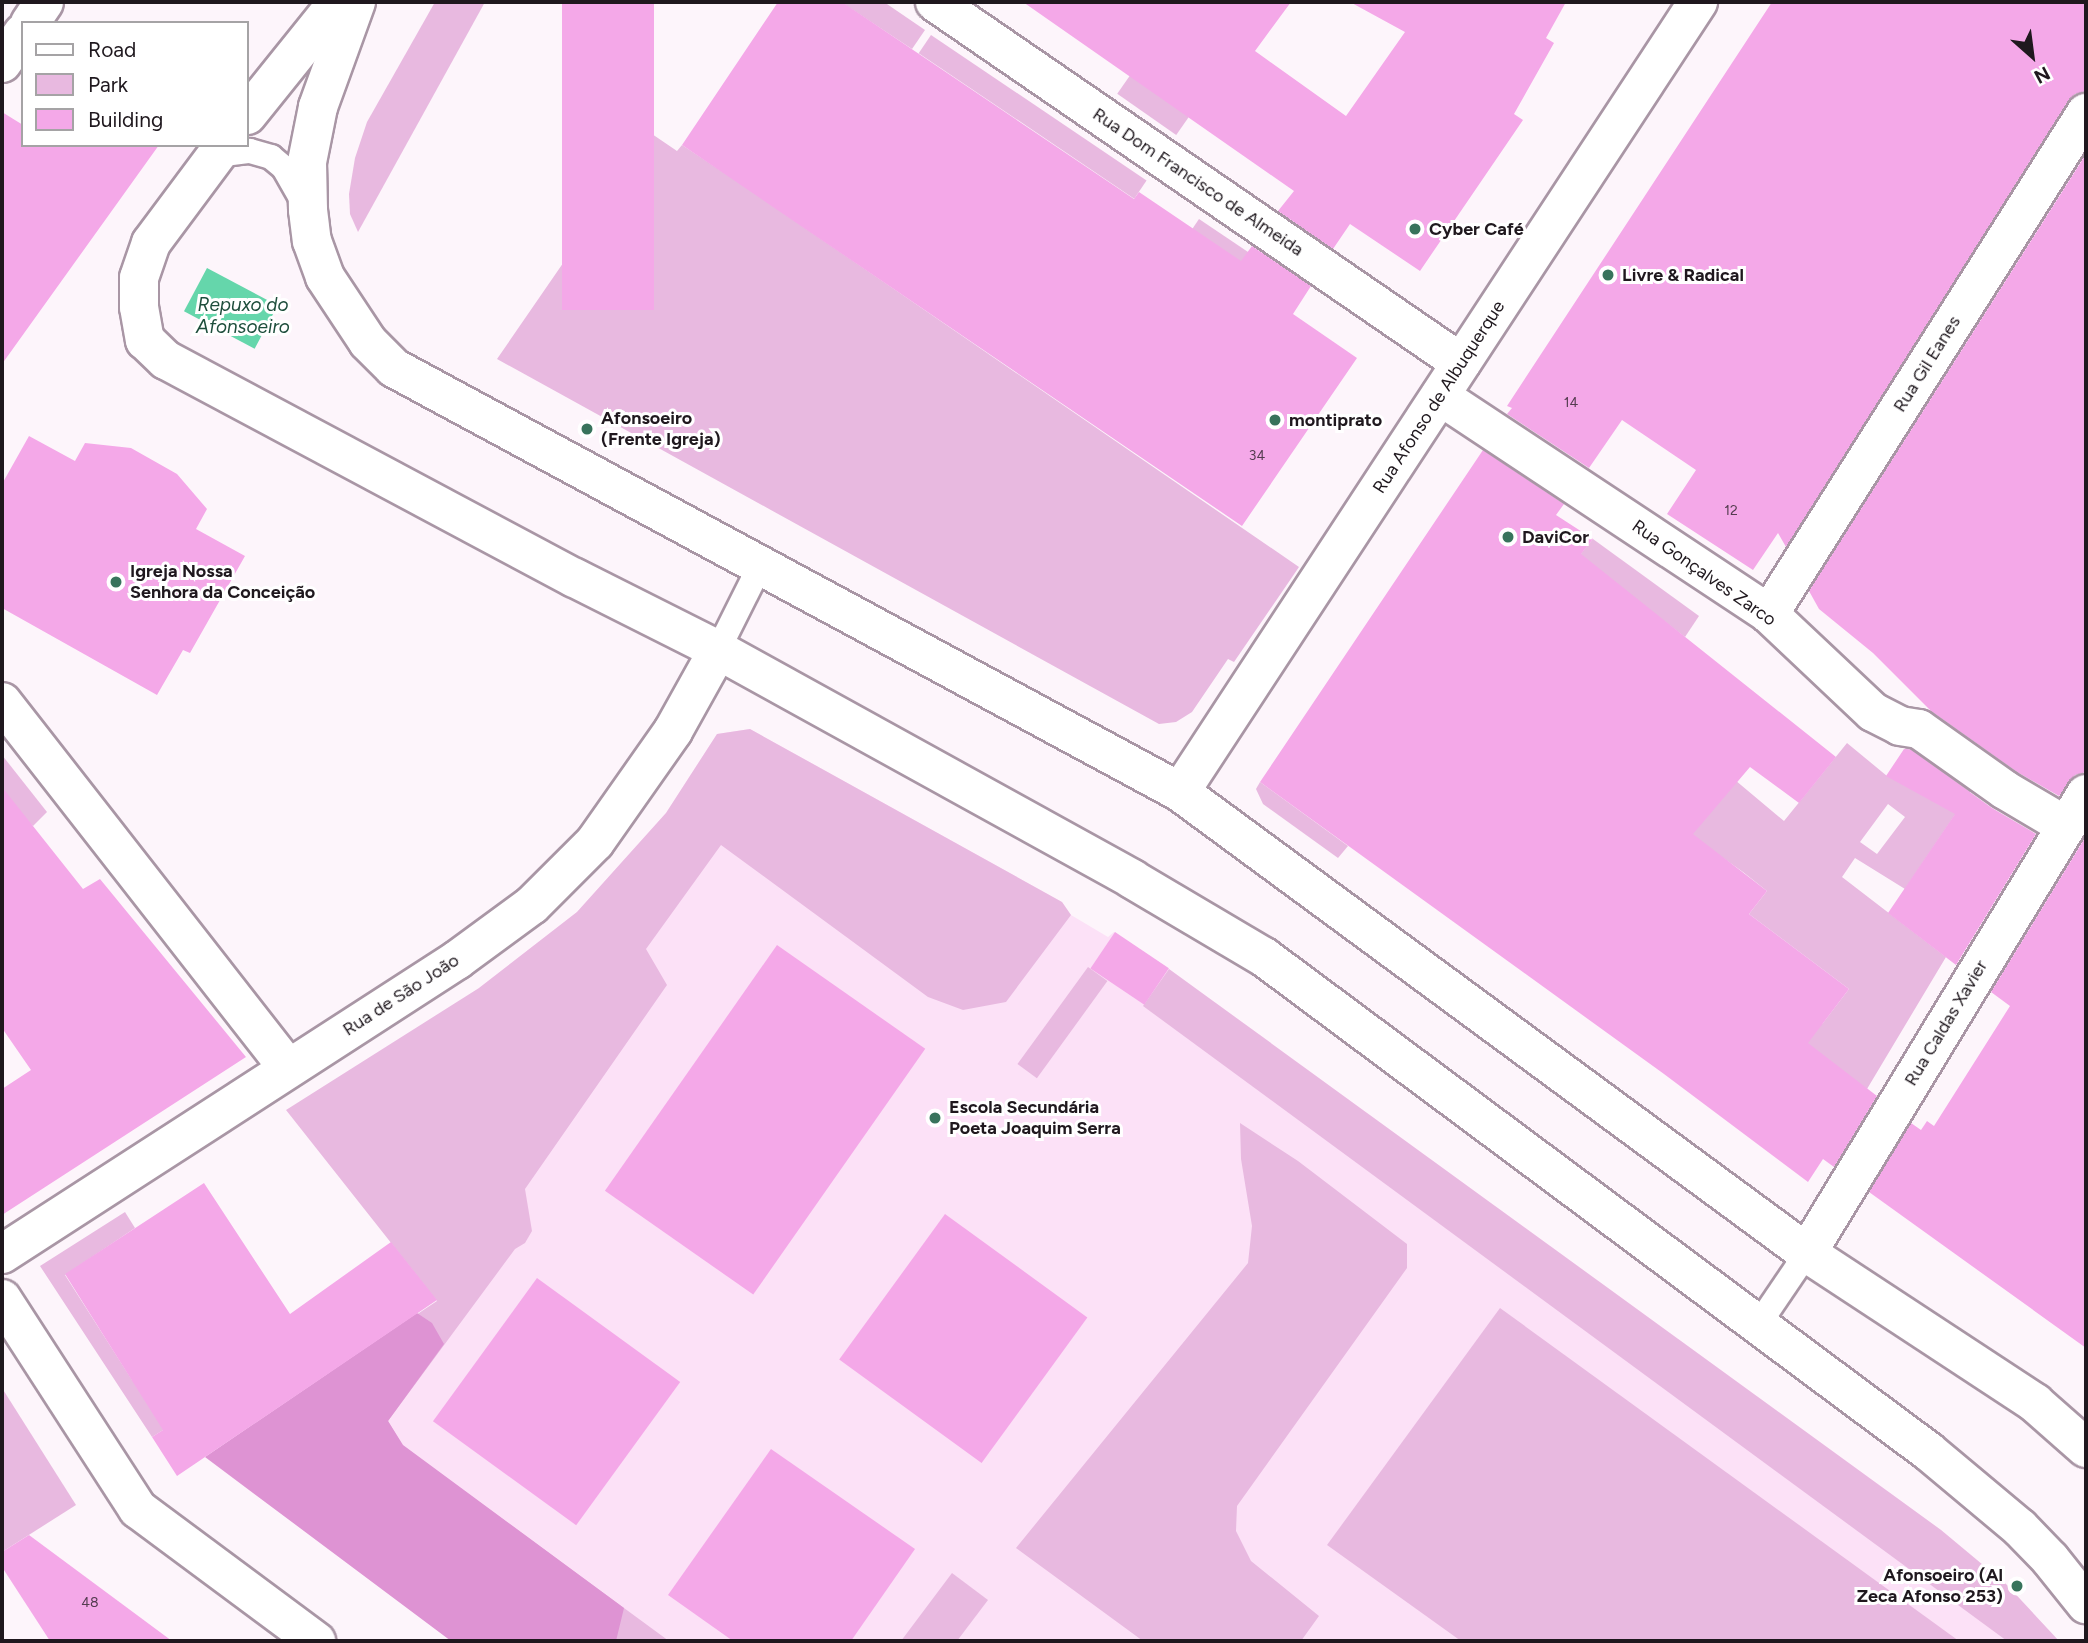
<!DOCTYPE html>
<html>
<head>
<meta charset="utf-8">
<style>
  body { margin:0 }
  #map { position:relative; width:2088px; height:1643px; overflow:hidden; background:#fdf5fb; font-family:Figtree,sans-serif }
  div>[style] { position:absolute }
  .built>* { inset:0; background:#fce1f7 }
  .green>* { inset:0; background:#e8b9e0; transform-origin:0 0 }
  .forest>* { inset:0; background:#de93d3 }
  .water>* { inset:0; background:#65d6ab; transform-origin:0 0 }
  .building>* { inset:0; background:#f4a8e8; transform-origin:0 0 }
  .roads { filter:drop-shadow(2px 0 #a996a5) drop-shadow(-2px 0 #a996a5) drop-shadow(0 2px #a996a5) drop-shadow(0 -2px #a996a5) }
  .service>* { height:24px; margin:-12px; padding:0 12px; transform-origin:12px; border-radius:12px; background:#fff }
  .pedestrian>* { height:38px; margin:-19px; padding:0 19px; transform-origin:19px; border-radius:19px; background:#fff }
  .minor>* { height:38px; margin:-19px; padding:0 19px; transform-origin:19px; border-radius:19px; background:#fff }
  .dots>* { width:19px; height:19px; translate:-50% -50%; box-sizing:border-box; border:4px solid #fff; border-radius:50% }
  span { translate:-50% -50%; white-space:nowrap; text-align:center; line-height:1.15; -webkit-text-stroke:6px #fff; paint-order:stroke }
  .number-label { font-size:14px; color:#543c50 }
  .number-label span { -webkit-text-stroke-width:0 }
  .street-label { font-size:18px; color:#1f181e }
  .poi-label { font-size:18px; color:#1f181e; font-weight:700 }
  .left { translate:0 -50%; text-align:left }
  .right { translate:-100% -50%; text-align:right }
  .water-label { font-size:19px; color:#1e4e3c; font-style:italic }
  .frame { position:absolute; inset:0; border:4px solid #1f181e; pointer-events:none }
  .legend { position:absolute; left:21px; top:21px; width:228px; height:126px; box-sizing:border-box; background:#fff; border:2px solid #a5a3a5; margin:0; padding:9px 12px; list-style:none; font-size:21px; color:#1f181e }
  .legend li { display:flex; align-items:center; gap:14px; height:35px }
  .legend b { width:35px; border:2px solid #a5a3a5 }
  .north { position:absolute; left:1997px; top:21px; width:70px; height:70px; -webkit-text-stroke:5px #fff; paint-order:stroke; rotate:152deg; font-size:19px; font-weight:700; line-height:28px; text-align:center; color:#1f181e }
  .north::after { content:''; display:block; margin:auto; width:24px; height:32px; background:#1f181e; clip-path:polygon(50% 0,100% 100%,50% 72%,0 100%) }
</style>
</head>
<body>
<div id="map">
  <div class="built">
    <i style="clip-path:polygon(750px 729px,1062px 902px,1071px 915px,1108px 937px,1114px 932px,1169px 969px,1941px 1530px,2007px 1585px,2059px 1641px,451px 1641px,329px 1373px,437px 1301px,479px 988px,577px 912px,666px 813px,717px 734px)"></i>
  </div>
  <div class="green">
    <i style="clip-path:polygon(435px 2px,485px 2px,358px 232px,350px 214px,349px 194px,355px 158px,367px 122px)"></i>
    <i style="clip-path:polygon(841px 2px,884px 2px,925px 30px,912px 49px)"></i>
    <i style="left:931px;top:35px;width:260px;height:22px;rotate:34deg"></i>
    <i style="left:1131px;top:74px;width:72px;height:24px;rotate:35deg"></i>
    <i style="clip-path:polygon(652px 134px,677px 151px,682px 145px,741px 184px,1299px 567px,1234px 662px,1228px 659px,1192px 712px,1176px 722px,1159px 724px,497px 359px)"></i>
    <i style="left:1199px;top:219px;width:65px;height:22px;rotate:34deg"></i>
    <i style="clip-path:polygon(1593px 539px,1699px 616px,1685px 637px,1579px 556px)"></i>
    <i style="clip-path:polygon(750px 729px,1062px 902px,1071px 915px,1006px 1002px,963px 1010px,928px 997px,721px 845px,646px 949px,667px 985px,525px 1189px,532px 1231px,525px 1243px,515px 1249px,388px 1421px,403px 1446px,669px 1641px,451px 1641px,329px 1373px,437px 1301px,286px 1110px,479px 988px,577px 912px,666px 813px,717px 734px)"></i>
    <i style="clip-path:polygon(evenodd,1911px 740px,1977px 782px,1905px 889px,1855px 858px,1842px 877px,1946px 957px,1867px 1089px,1765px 1060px,1823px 1023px,1849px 989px,1749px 914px,1767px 891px,1743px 872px,1712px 850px,1672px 857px,1735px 780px,1784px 821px,1847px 743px,1887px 776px,1911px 740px,1888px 804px,1905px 817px,1877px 854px,1860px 842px,1888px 804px)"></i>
    <i style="clip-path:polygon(2px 755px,47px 812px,33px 826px,2px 801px)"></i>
    <i style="clip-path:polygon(1260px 782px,1348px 846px,1338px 858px,1263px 804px,1256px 789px)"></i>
    <i style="left:1088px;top:967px;width:24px;height:120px;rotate:36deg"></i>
    <i style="clip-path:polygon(1169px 969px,1941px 1530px,2007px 1585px,2059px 1641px,2007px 1641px,1143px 1006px)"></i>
    <i style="clip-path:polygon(1240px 1123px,1298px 1161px,1407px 1244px,1407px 1268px,1237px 1506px,1236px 1531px,1251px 1561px,1319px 1616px,1301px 1641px,1143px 1641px,1016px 1548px,1248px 1263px,1252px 1226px,1241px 1159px)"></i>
    <i style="clip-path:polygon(125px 1212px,135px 1228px,65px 1275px,132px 1380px,238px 1383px,152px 1437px,40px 1266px)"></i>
    <i style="clip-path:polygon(1500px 1308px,1959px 1641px,1461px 1641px,1327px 1545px)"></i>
    <i style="clip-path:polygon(2px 1388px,76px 1505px,2px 1552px)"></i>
    <i style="clip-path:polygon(952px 1573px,988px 1600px,957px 1641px,901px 1641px)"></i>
  </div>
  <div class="forest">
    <i style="clip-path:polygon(417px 1313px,432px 1323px,444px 1344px,388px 1421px,403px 1445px,624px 1608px,616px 1641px,451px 1641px,205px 1457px)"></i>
  </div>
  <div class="water">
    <i style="left:207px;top:268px;width:80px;height:49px;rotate:28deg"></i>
  </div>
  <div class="building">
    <i style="left:562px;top:2px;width:92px;height:308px"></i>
    <i style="clip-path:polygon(778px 2px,842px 2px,1134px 199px,1139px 192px,1241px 261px,1252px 246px,1311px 286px,1293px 314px,1357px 358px,1242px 526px,682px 145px)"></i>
    <i style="clip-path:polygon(1023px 2px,1291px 2px,1255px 51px,1346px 116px,1405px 32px,1350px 2px,1566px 2px,1546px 38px,1554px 43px,1514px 114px,1523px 120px,1420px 271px,1350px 224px,1333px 249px,1278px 211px,1294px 191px)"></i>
    <i style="clip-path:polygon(1772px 2px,2086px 2px,2086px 91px,2075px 94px,2068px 101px,1786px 547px,1778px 533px,1753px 570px,1667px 514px,1696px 470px,1622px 420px,1589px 468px,1507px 414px,1512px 408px,1507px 406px)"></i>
    <i style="clip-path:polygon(2px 112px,23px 125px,23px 145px,159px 145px,2px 364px)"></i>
    <i style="clip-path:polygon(2086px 154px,2086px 772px,2075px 775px,2059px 796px,2017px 772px,1931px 711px,1873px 653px,1819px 609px,1809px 591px)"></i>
    <i style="clip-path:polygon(29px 436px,75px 461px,85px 443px,131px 448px,177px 474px,207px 509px,196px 529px,245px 556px,190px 653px,183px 650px,157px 695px,2px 608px,2px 484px)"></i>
    <i style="clip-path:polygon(1483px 450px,1564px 504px,1556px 515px,1593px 539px,1581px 554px,1836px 757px,1799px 803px,1750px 767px,1693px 834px,1767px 891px,1749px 914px,1849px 989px,1808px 1043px,1877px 1096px,1834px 1167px,1823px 1159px,1808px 1182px,1664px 1074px,1260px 782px)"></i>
    <i style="clip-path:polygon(1904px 749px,1911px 750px,1992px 808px,2036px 834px,1956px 965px,1888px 913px,1955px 814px,1886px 776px)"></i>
    <i style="clip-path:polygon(2px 787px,83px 889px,100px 879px,246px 1057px,2px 1215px,2px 1089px,31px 1070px,2px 1028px)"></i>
    <i style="clip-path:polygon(2086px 836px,2086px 1348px,1869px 1192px,1911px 1123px,1921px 1130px,1927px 1121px,1934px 1126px,2010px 1006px,1991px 992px)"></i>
    <i style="left:1115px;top:932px;width:65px;height:44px;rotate:34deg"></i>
    <i style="left:777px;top:945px;width:181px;height:300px;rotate:35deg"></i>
    <i style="clip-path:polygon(204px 1183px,290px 1314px,391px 1242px,437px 1300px,177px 1476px,152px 1437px,163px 1430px,65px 1274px)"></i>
    <i style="left:945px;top:1214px;width:176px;height:180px;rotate:36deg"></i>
    <i style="left:537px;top:1278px;width:177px;height:177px;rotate:36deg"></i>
    <i style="clip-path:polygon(771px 1449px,915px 1549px,851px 1641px,733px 1641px,668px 1595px)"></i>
    <i style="clip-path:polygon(29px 1535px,172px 1641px,50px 1641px,2px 1567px,2px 1552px)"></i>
  </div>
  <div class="roads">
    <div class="service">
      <i style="left:213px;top:165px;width:16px;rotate:-45deg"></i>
      <i style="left:224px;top:154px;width:26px;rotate:-7deg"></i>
      <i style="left:250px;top:151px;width:22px;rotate:16deg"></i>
      <i style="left:271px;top:157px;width:17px;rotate:40deg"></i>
      <i style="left:284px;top:168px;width:40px;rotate:60.3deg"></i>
      <i style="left:718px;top:650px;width:94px;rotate:-63.4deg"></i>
      <i style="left:1758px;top:1325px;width:87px;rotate:-55.8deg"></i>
    </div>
    <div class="pedestrian">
      <i style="left:1900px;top:726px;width:19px;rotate:9deg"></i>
      <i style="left:1919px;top:729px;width:105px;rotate:35.3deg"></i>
      <i style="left:2005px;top:790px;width:71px;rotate:30.5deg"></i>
    </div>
    <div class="minor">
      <i style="left:356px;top:2px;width:112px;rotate:109.9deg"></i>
      <i style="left:318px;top:107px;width:56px;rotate:101.3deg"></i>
      <i style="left:307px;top:162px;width:48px;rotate:88.8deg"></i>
      <i style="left:308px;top:210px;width:31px;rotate:83deg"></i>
      <i style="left:312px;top:241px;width:38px;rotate:70deg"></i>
      <i style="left:325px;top:277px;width:78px;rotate:56.5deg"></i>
      <i style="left:368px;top:342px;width:37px;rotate:45deg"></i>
      <i style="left:394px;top:368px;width:893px;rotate:28.34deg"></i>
      <i style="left:1180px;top:792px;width:778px;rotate:36.33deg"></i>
      <i style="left:1807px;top:1253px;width:273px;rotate:33.3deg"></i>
      <i style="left:2035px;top:1403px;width:68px;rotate:41.4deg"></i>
      <i style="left:935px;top:2px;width:638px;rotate:34.46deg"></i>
      <i style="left:30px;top:23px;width:25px;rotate:-56deg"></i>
      <i style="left:2px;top:63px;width:37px;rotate:-55deg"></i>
      <i style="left:247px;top:115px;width:145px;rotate:-51.2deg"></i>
      <i style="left:224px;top:145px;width:122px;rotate:126.7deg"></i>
      <i style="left:151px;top:243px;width:37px;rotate:109deg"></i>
      <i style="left:139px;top:278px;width:29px;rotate:90deg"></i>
      <i style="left:139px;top:307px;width:34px;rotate:80deg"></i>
      <i style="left:145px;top:340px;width:29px;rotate:44deg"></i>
      <i style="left:166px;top:360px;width:463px;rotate:28.1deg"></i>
      <i style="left:575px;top:578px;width:160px;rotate:26.7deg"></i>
      <i style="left:718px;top:650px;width:473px;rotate:28.9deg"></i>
      <i style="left:1132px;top:879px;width:153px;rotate:30.6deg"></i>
      <i style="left:1264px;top:957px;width:828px;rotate:36.65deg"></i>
      <i style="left:1928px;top:1451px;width:120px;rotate:39.9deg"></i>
      <i style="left:2020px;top:1528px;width:43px;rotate:45.9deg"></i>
      <i style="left:2050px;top:1559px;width:58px;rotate:51.3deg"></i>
      <i style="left:1440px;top:396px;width:395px;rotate:33.5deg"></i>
      <i style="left:1769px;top:614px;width:143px;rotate:43.3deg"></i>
      <i style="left:1873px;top:712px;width:30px;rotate:27deg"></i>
      <i style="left:1769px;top:614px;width:593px;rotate:-57.68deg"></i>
      <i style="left:2px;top:702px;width:463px;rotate:52deg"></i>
      <i style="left:1180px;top:792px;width:945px;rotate:-56.75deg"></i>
      <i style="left:1807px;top:1253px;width:537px;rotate:-58.71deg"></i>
      <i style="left:2px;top:1254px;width:542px;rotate:-32.87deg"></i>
      <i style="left:457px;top:960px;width:93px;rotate:-36.3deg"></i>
      <i style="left:532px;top:905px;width:89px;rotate:-45deg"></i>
      <i style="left:595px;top:842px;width:136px;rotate:-54.9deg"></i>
      <i style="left:673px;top:731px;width:93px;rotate:-60.9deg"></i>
      <i style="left:2px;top:1299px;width:250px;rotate:57.1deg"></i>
      <i style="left:138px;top:1509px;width:222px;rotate:36.6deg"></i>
    </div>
  </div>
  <div class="dots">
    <i style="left:1415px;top:229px;background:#38735c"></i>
    <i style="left:1608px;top:275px;background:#38735c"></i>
    <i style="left:1275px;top:420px;background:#38735c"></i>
    <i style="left:587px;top:429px;background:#38735c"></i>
    <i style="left:1508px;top:537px;background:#38735c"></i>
    <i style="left:116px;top:582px;background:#38735c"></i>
    <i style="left:935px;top:1118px;background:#38735c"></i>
    <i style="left:2017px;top:1586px;background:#38735c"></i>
  </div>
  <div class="number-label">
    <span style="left:1571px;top:403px">14</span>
    <span style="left:1257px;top:456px">34</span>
    <span style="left:1731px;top:511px">12</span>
    <span style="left:90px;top:1603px">48</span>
  </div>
  <div class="street-label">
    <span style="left:1198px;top:182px;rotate:34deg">Rua Dom Francisco de Almeida</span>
    <span style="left:1927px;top:364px;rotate:-58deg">Rua Gil Eanes</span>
    <span style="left:1439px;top:397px;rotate:-57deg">Rua Afonso de Albuquerque</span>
    <span style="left:1704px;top:573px;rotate:35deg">Rua Gonçalves Zarco</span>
    <span style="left:401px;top:995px;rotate:-33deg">Rua de São João</span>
    <span style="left:1946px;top:1023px;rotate:-59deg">Rua Caldas Xavier</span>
  </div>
  <div class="poi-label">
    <span class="left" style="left:1429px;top:229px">Cyber Café</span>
    <span class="left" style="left:1622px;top:275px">Livre &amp; Radical</span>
    <span class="left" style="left:601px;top:429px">Afonsoeiro<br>(Frente Igreja)</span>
    <span class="left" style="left:1289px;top:420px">montiprato</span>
    <span class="left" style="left:1522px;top:537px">DaviCor</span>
    <span class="left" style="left:130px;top:582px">Igreja Nossa<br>Senhora da Conceição</span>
    <span class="left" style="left:949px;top:1118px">Escola Secundária<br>Poeta Joaquim Serra</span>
    <span class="right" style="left:2003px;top:1586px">Afonsoeiro (Al<br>Zeca Afonso 253)</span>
  </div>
  <div class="water-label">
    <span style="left:243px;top:316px">Repuxo do<br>Afonsoeiro</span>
  </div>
  <div class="frame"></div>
  <ul class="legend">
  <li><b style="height:9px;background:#fff"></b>Road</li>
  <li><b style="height:19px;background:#e8b9e0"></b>Park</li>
  <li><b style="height:19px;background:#f4a8e8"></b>Building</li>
  </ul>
  <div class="north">N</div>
</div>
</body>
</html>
